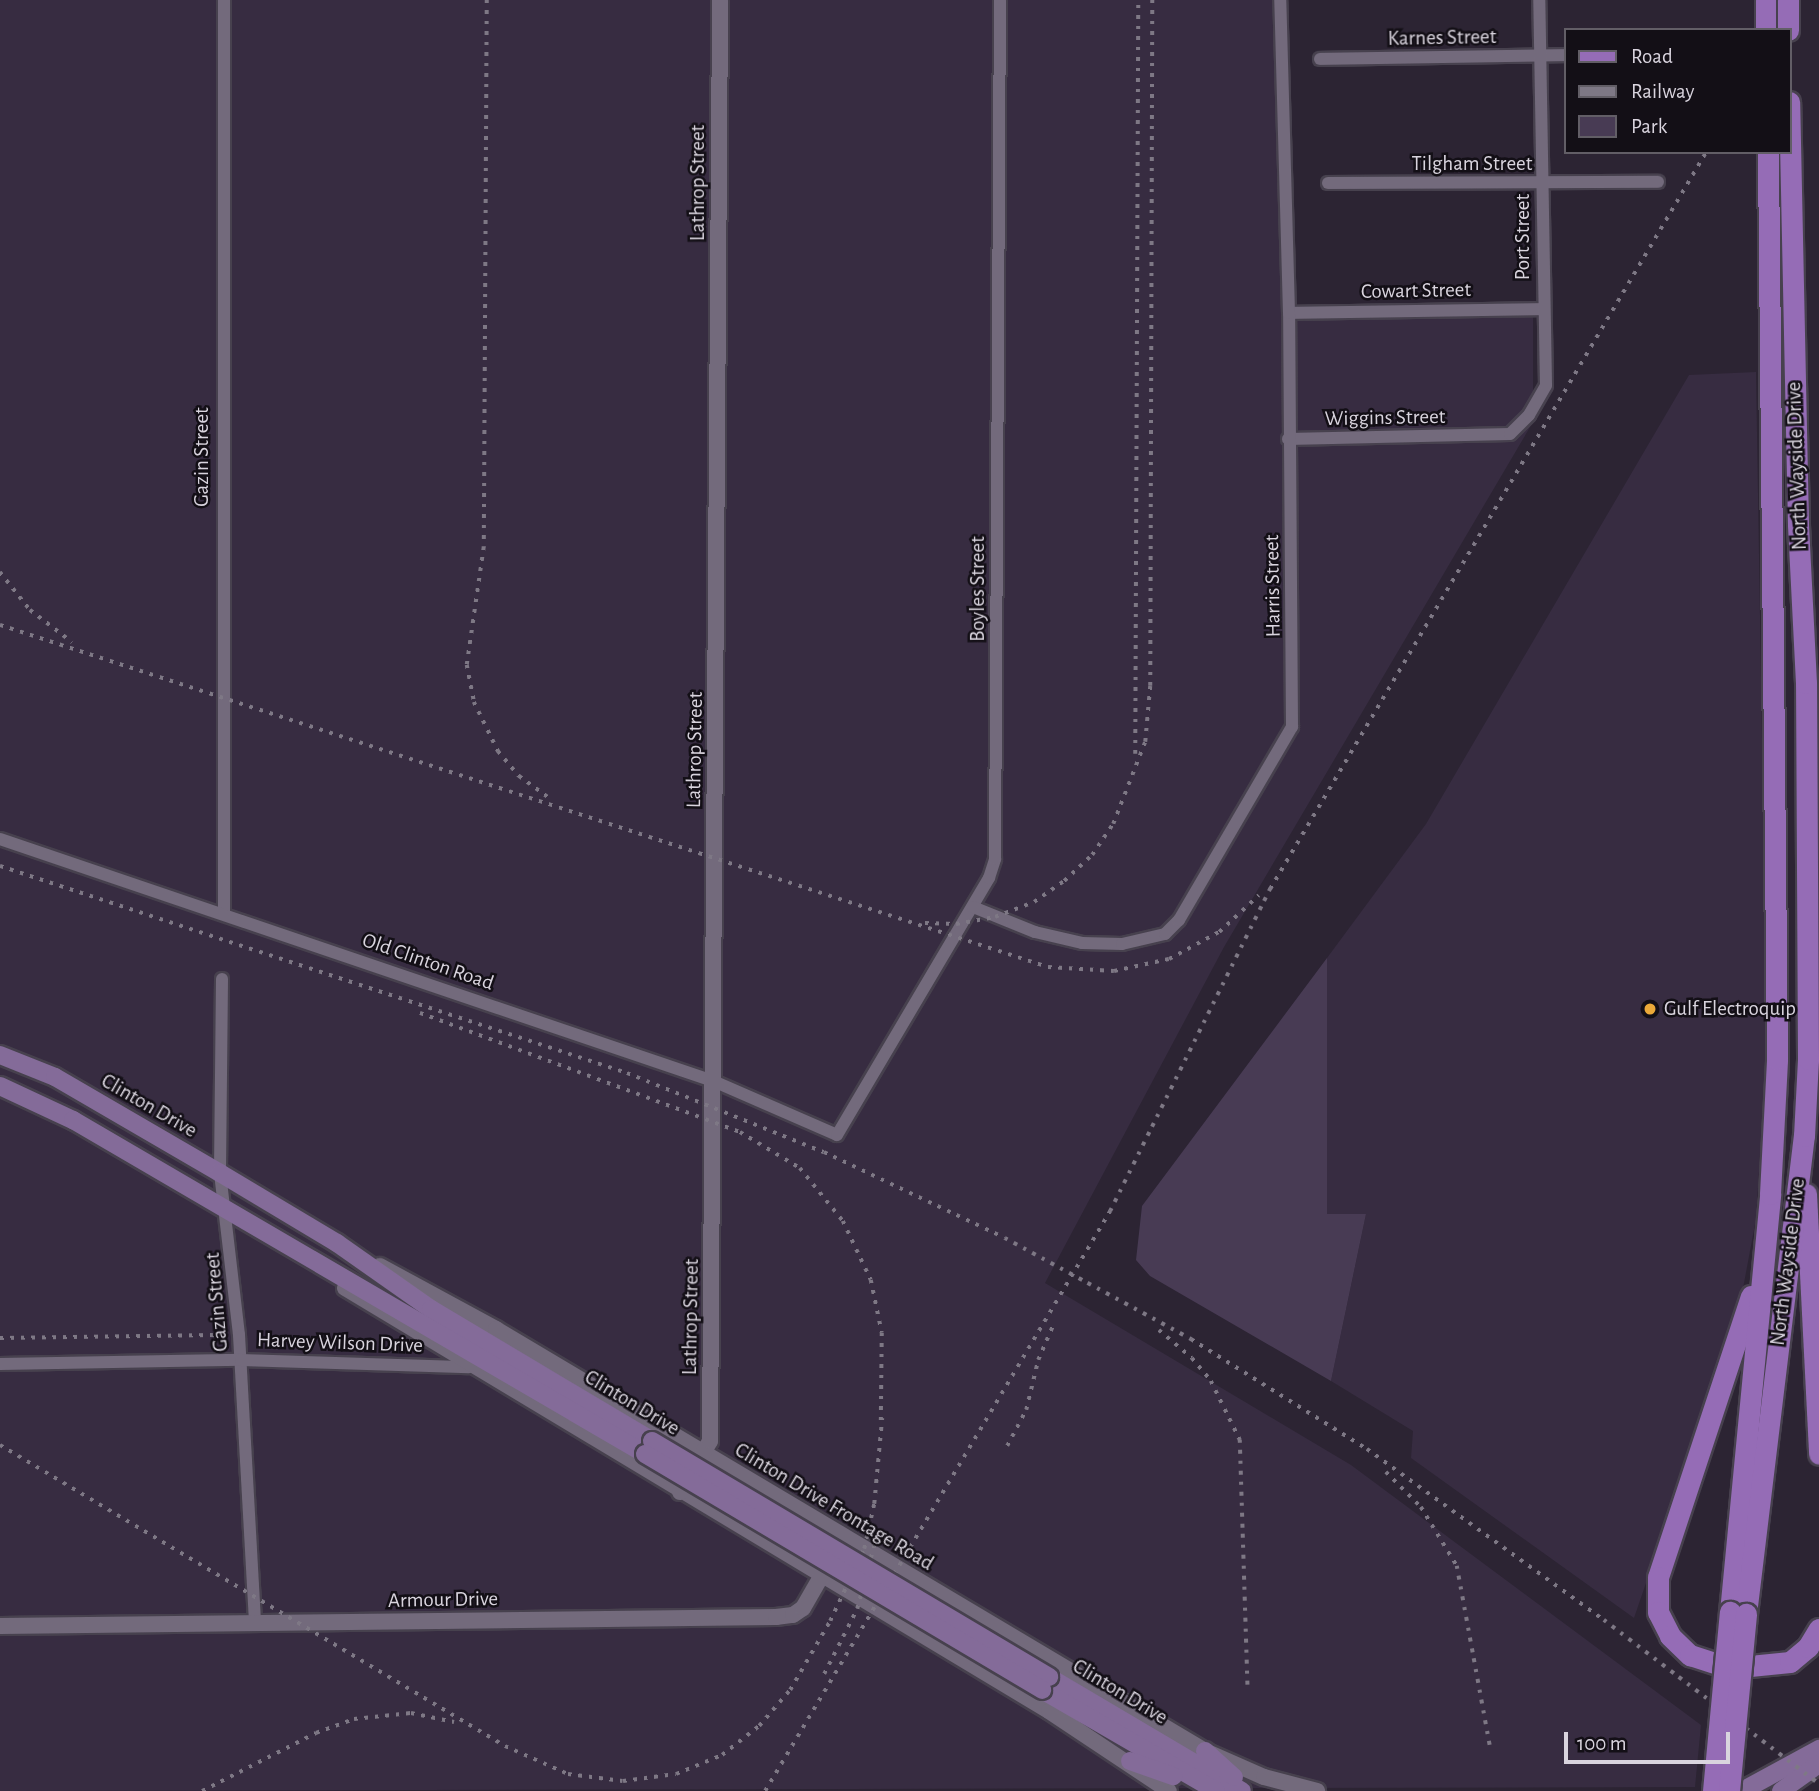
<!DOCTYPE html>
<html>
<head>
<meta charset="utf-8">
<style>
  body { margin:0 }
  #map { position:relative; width:1819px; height:1791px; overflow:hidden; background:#2c2433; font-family:"Alegreya Sans",sans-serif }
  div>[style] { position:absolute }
  .built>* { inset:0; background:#372c41 }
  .green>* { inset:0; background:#483b54 }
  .roads { filter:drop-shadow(2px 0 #47414e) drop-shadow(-2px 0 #47414e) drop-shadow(0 2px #47414e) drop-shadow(0 -2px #47414e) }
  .minor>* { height:12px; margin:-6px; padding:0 6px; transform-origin:6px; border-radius:6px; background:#736a7c }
  .tertiary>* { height:16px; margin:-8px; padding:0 8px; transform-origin:8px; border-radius:8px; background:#736a7c }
  .secondary>* { height:18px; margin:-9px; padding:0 9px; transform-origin:9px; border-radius:9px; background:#846b99 }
  .primary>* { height:21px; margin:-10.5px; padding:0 10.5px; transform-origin:10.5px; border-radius:10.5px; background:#956cb6 }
  .rail>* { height:3.5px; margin-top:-1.75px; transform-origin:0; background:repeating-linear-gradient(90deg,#7e7885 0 3.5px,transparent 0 10.5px) }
  .bridges { filter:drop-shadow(2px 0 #47414e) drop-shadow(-2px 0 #47414e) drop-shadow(0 2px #47414e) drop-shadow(0 -2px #47414e) }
  .secondary-bridge>* { height:18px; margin:-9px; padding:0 9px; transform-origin:9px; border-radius:9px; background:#846b99 }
  .primary-bridge>* { height:21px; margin:-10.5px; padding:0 10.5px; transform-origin:10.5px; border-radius:10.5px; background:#956cb6 }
  .dots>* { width:19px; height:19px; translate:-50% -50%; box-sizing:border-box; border:4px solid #130f16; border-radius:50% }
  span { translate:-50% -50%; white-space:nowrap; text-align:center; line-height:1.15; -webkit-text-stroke:5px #130f16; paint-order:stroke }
  .street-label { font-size:21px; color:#d9d4de }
  .poi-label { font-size:21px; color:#d9d4de }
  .left { translate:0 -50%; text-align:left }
  .legend { position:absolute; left:1564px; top:28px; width:228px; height:126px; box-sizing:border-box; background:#130f16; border:2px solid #625e66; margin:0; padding:9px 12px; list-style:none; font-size:21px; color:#d9d4de }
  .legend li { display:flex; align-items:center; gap:14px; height:35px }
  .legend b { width:35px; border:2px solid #625e66 }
  .scale { position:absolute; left:1564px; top:1732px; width:166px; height:32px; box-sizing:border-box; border:4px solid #d9d4de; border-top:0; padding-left:9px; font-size:21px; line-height:24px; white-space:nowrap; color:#d9d4de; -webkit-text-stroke:5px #130f16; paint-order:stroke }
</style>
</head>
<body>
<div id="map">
  <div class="built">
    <i style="clip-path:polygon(0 0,1272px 0,1283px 319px,1533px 316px,1533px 422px,1224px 947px,1045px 1283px,1351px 1465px,1701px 1725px,1695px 1787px,0 1791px)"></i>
    <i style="clip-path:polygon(1756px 372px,1767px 1045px,1756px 1219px,1738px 1315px,1634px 1618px,1411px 1458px,1413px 1431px,1331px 1381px,1366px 1214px,1327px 1215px,1327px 958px,1426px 824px,1689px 375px)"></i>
  </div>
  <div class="green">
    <i style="clip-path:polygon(1327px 958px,1327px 1214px,1366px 1214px,1331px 1381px,1150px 1276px,1136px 1260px,1142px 1206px)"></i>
  </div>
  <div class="roads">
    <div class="minor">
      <i style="left:224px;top:0;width:913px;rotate:90deg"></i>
      <i style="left:1320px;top:59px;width:245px;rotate:-0.9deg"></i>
      <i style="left:1328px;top:183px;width:330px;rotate:-0.2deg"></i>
      <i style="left:1289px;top:313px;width:254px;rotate:-0.9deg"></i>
      <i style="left:1288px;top:439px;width:222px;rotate:-1.3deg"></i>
      <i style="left:1510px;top:434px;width:27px;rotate:-45deg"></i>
      <i style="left:1529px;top:415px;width:34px;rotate:-60deg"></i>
      <i style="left:1546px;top:385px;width:385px;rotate:-91deg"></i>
      <i style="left:0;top:839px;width:753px;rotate:18.75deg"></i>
      <i style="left:713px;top:1081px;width:135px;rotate:23.5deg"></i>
      <i style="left:837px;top:1135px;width:299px;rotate:-59.4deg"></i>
      <i style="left:989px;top:878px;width:20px;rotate:-72deg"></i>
      <i style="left:995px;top:859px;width:859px;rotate:-89.67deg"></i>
      <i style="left:973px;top:907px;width:67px;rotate:22deg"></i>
      <i style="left:1035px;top:932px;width:48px;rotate:13.2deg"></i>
      <i style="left:1082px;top:943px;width:40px;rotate:1.4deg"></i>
      <i style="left:1122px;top:944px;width:44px;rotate:-13.1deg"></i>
      <i style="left:1165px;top:934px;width:20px;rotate:-45deg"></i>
      <i style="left:1179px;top:920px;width:224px;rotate:-59.7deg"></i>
      <i style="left:1292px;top:727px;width:414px;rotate:-90.4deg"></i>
      <i style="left:1289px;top:313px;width:313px;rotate:-91.6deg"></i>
      <i style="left:222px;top:979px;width:194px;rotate:90.6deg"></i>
      <i style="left:220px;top:1173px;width:163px;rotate:83.3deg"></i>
      <i style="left:239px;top:1335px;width:288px;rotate:86.8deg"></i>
      <i style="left:0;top:1364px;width:241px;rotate:-1deg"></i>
      <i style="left:241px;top:1360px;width:228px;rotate:1.8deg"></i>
    </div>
    <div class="tertiary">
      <i style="left:380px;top:1266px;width:132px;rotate:28.5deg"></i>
      <i style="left:496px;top:1329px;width:825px;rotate:30.76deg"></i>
      <i style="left:1205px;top:1751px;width:64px;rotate:23.8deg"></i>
      <i style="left:1264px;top:1777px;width:55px;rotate:14.8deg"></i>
      <i style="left:345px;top:1288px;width:821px;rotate:31deg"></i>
      <i style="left:1049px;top:1711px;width:144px;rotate:33.7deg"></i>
      <i style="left:680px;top:1492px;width:59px;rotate:-59.5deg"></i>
      <i style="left:710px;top:1441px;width:1441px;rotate:-89.6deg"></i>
      <i style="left:0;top:1626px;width:776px;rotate:-0.66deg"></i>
      <i style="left:776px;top:1617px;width:17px;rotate:-7deg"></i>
      <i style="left:793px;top:1615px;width:12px;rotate:-35deg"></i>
      <i style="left:803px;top:1608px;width:46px;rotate:-60.1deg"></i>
    </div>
    <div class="secondary">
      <i style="left:0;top:1055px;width:59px;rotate:21.8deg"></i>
      <i style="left:55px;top:1077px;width:191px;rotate:30.2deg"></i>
      <i style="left:220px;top:1173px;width:136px;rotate:30.9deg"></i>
      <i style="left:337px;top:1243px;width:115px;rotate:35.1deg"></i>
      <i style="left:431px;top:1309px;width:257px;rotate:30.8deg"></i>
      <i style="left:0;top:1086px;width:81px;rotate:25deg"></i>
      <i style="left:73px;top:1120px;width:662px;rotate:30.28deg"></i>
      <i style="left:1049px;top:1677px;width:224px;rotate:30.6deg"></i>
      <i style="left:1042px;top:1690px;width:201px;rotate:30.1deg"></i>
      <i style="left:1205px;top:1751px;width:39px;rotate:42deg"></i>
      <i style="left:1130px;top:1761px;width:46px;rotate:19.2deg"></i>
      <i style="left:1742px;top:1791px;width:88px;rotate:-28.6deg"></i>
      <i style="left:1781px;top:1791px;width:47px;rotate:-35.4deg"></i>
    </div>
    <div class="primary">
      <i style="left:1766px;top:0;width:30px;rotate:90deg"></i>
      <i style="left:1806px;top:1194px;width:260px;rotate:87.1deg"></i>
      <i style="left:1751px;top:1296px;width:296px;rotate:108.3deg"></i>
      <i style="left:1658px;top:1577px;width:35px;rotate:90deg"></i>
      <i style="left:1658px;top:1612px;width:27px;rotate:63deg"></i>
      <i style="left:1670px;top:1636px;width:28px;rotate:44deg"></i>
      <i style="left:1690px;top:1655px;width:42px;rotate:18deg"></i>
      <i style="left:1730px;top:1668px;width:60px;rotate:-5.7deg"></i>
      <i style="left:1790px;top:1662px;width:23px;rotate:-40deg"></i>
      <i style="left:1808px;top:1647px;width:21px;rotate:-59deg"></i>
      <i style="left:1730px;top:1612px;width:420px;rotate:-84.5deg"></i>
      <i style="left:1770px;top:1194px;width:135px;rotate:-87deg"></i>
      <i style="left:1777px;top:1059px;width:907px;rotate:-90.57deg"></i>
      <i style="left:1746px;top:1614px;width:482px;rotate:-83.1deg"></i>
      <i style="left:1804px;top:1136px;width:77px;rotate:-87deg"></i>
      <i style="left:1808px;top:1059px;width:376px;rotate:-90.3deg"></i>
      <i style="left:1806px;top:683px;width:159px;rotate:-92.9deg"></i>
      <i style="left:1798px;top:524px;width:422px;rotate:-91.2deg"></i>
    </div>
  </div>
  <div class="rail">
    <i style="left:487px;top:0;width:547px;rotate:90.31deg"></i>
    <i style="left:484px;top:547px;width:119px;rotate:98.2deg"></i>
    <i style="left:467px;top:665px;width:38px;rotate:79deg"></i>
    <i style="left:474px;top:702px;width:55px;rotate:63.9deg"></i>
    <i style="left:498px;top:751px;width:33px;rotate:50deg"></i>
    <i style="left:519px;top:776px;width:41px;rotate:36deg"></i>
    <i style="left:1778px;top:30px;width:34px;rotate:-60deg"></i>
    <i style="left:0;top:572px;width:48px;rotate:51.7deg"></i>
    <i style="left:30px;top:610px;width:53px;rotate:37.3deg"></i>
    <i style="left:0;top:625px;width:1102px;rotate:18.07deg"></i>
    <i style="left:1048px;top:967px;width:66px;rotate:3.5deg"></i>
    <i style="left:1114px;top:971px;width:56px;rotate:-12.3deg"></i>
    <i style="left:1169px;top:959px;width:57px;rotate:-28.4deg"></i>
    <i style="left:1219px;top:932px;width:54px;rotate:-42.8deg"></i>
    <i style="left:1135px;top:754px;width:754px;rotate:-89.77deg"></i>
    <i style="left:0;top:866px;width:660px;rotate:18.27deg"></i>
    <i style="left:627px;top:1073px;width:212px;rotate:21.9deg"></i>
    <i style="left:824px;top:1152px;width:200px;rotate:25.4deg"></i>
    <i style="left:1005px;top:1238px;width:212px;rotate:28.5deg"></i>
    <i style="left:1191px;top:1339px;width:208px;rotate:32deg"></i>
    <i style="left:1367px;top:1449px;width:292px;rotate:35.8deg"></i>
    <i style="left:1604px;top:1620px;width:270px;rotate:37.3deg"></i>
    <i style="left:925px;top:923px;width:31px;rotate:2deg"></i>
    <i style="left:956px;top:924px;width:40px;rotate:-10deg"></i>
    <i style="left:995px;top:917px;width:42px;rotate:-21deg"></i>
    <i style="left:1034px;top:902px;width:37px;rotate:-35deg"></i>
    <i style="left:1064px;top:881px;width:38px;rotate:-43deg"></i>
    <i style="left:1092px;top:855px;width:37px;rotate:-56deg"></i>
    <i style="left:1113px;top:824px;width:88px;rotate:-68.7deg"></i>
    <i style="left:1145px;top:742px;width:56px;rotate:-84.9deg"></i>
    <i style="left:1150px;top:686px;width:686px;rotate:-89.83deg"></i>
    <i style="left:420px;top:1013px;width:341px;rotate:20.4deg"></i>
    <i style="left:740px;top:1132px;width:70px;rotate:31deg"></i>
    <i style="left:800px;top:1168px;width:68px;rotate:50.9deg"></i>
    <i style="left:843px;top:1221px;width:65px;rotate:64.6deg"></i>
    <i style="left:871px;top:1280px;width:54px;rotate:78.3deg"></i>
    <i style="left:882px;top:1333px;width:93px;rotate:90.6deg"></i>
    <i style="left:1159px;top:1330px;width:43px;rotate:40.3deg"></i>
    <i style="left:1192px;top:1358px;width:30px;rotate:50deg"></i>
    <i style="left:1211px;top:1381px;width:66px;rotate:63.8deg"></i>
    <i style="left:1240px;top:1440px;width:249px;rotate:88.2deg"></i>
    <i style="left:0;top:1338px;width:215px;rotate:-0.8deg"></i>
    <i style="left:0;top:1445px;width:588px;rotate:30.8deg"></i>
    <i style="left:505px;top:1746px;width:69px;rotate:24deg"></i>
    <i style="left:568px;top:1774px;width:55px;rotate:7.3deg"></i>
    <i style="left:623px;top:1781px;width:53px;rotate:-7.5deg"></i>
    <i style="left:676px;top:1774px;width:50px;rotate:-22.4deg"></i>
    <i style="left:722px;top:1755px;width:47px;rotate:-38.1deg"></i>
    <i style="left:759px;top:1726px;width:48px;rotate:-49.3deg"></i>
    <i style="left:790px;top:1690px;width:80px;rotate:-59.9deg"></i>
    <i style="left:830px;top:1621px;width:80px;rotate:-64.7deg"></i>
    <i style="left:864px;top:1549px;width:46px;rotate:-77.5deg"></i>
    <i style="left:874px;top:1504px;width:86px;rotate:-84.7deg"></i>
    <i style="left:1007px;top:1446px;width:41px;rotate:-62.2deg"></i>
    <i style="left:1026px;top:1410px;width:51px;rotate:-76.5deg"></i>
    <i style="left:1038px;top:1360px;width:40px;rotate:-66.6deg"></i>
    <i style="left:1386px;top:1472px;width:49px;rotate:45deg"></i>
    <i style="left:1421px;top:1507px;width:69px;rotate:58.6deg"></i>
    <i style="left:1457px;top:1566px;width:189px;rotate:79.6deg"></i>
    <i style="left:824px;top:1674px;width:73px;rotate:-63.1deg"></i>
    <i style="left:857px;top:1609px;width:73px;rotate:-75deg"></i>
    <i style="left:202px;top:1791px;width:128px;rotate:-27deg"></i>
    <i style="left:316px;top:1733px;width:40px;rotate:-20.2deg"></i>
    <i style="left:354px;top:1719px;width:57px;rotate:-6deg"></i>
    <i style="left:411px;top:1713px;width:44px;rotate:11.8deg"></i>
    <i style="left:765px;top:1791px;width:675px;rotate:-59.25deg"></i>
    <i style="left:1110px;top:1211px;width:360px;rotate:-63.6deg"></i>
    <i style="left:1270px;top:889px;width:856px;rotate:-59.39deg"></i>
  </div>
  <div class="bridges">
    <div class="secondary-bridge">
      <i style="left:652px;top:1441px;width:462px;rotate:30.7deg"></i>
      <i style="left:645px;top:1454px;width:462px;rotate:30.7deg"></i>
    </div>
    <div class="primary-bridge">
      <i style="left:1788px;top:0;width:30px;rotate:90deg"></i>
      <i style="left:1713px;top:1791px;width:180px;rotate:-84.6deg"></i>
      <i style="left:1729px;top:1791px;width:178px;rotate:-84.5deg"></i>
    </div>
  </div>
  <div class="dots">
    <i style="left:1650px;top:1009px;background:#eba939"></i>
  </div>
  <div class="street-label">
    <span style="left:1442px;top:38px;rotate:-1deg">Karnes Street</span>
    <span style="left:1472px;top:164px">Tilgham Street</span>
    <span style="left:698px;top:183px;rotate:-90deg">Lathrop Street</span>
    <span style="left:1523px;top:237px;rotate:-90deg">Port Street</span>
    <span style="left:1416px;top:291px;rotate:-1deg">Cowart Street</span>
    <span style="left:1385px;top:418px;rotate:-1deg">Wiggins Street</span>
    <span style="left:202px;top:457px;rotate:-90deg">Gazin Street</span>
    <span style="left:1797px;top:466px;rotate:-92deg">North Wayside Drive</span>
    <span style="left:1273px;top:586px;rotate:-91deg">Harris Street</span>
    <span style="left:978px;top:589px;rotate:-90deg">Boyles Street</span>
    <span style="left:695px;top:750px;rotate:-89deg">Lathrop Street</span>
    <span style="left:428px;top:962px;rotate:19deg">Old Clinton Road</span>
    <span style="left:149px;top:1106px;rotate:30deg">Clinton Drive</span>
    <span style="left:1788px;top:1262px;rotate:-83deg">North Wayside Drive</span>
    <span style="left:217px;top:1302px;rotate:-95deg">Gazin Street</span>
    <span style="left:691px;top:1317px;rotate:-89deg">Lathrop Street</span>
    <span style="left:340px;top:1343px;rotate:2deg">Harvey Wilson Drive</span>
    <span style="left:632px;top:1403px;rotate:31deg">Clinton Drive</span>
    <span style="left:834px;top:1507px;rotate:31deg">Clinton Drive Frontage Road</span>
    <span style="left:443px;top:1600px;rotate:-1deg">Armour Drive</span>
    <span style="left:1120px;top:1692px;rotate:31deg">Clinton Drive</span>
  </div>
  <div class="poi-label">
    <span class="left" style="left:1664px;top:1009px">Gulf Electroquip</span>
  </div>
  <ul class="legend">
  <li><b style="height:9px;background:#956cb6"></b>Road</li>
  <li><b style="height:9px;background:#7e7885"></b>Railway</li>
  <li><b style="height:19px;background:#483b54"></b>Park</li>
  </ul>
  <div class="scale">100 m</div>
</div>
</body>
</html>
